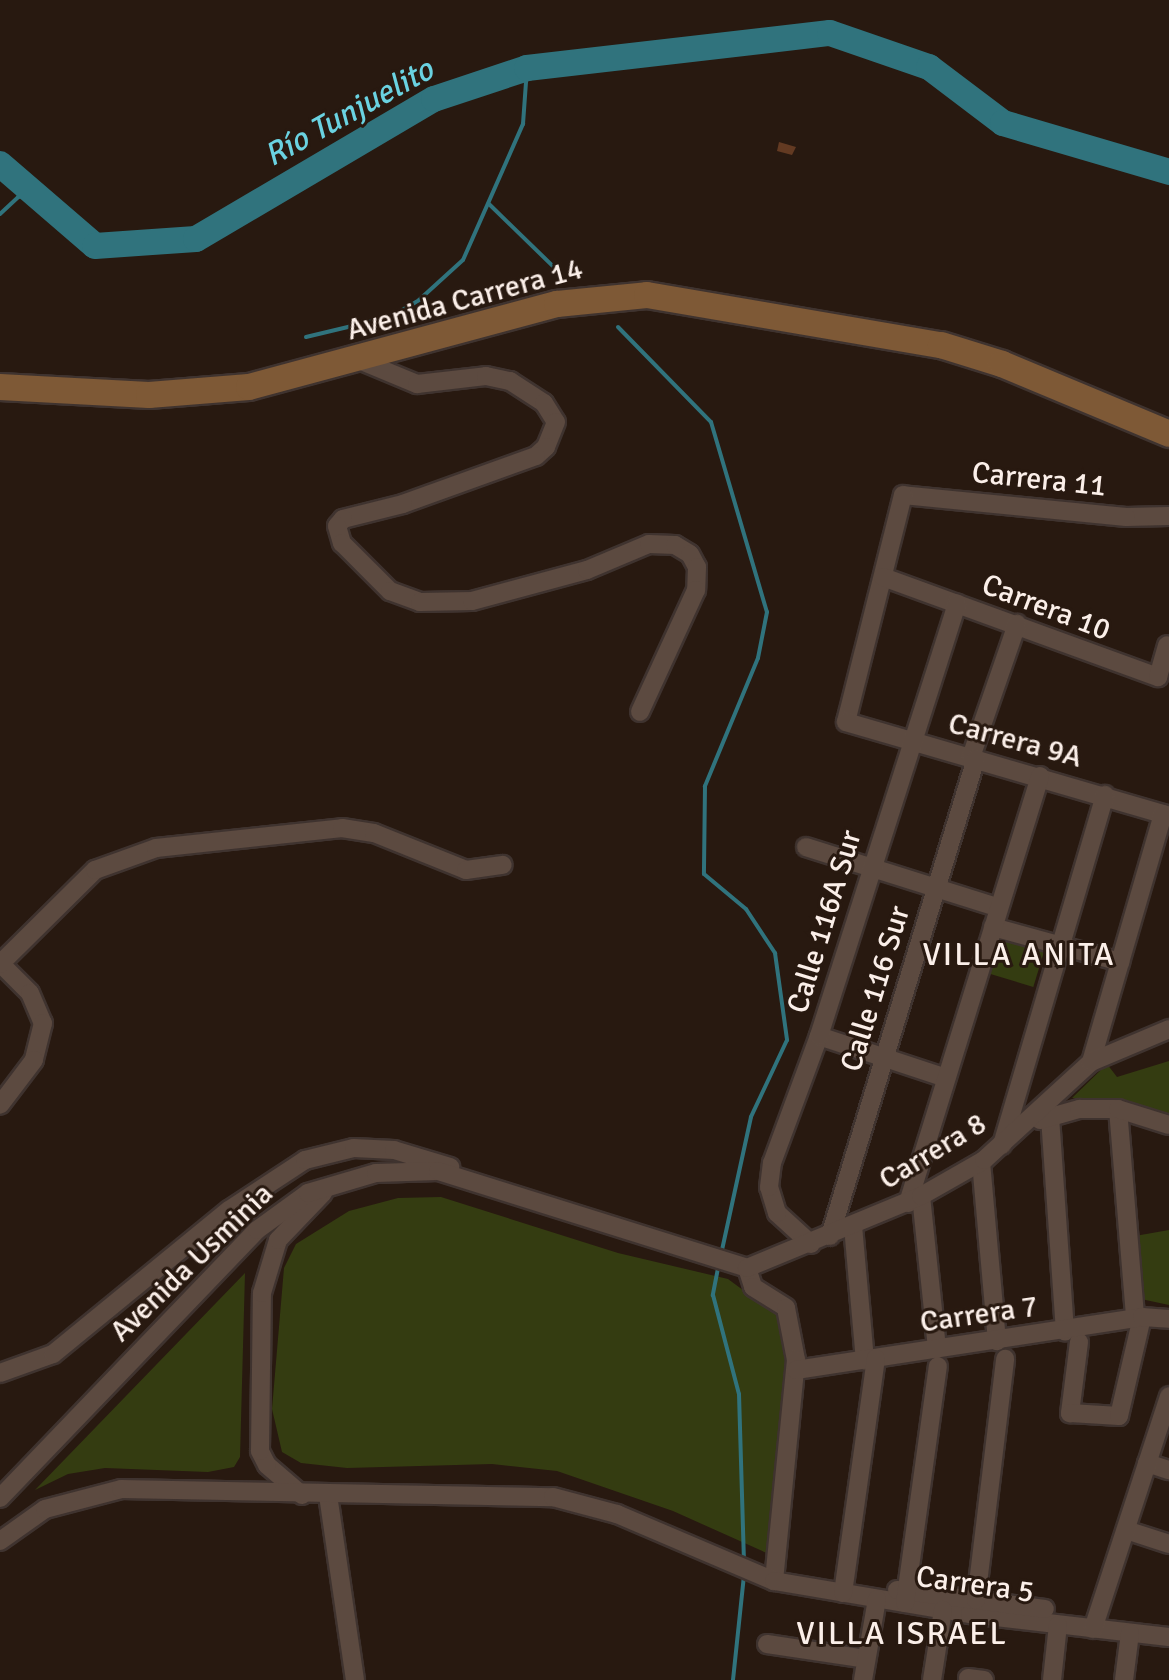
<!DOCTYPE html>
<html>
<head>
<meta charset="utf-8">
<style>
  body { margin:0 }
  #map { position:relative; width:1169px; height:1680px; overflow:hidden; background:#281910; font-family:Signika,sans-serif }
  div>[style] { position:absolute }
  .green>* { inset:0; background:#343c11; transform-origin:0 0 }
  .stream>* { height:4px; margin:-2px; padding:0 2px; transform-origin:2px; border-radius:2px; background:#30737d }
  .river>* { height:26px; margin:-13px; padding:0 13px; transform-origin:13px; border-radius:13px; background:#30737d }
  .building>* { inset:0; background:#633a22 }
  .roads { filter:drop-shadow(2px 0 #3f332f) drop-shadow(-2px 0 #3f332f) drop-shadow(0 2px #3f332f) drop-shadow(0 -2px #3f332f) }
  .minor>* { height:18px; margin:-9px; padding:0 9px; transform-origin:9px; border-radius:9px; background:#5c4a40 }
  .secondary>* { height:26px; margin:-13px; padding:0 13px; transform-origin:13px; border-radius:13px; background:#7e5936 }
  span { translate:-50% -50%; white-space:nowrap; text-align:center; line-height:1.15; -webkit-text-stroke:6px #281910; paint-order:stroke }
  .street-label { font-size:30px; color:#fbefe9 }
  .water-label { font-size:32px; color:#6ad2e1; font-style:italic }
  .neighbourhood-label { font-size:32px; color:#fbefe9; letter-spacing:2px }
</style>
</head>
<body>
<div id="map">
  <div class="green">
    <i style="left:996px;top:938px;width:50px;height:36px;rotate:17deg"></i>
    <i style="clip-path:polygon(1169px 1061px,1169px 1115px,1114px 1098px,1072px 1098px,1107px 1064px,1117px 1077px)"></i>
    <i style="clip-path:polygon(441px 1197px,618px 1253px,728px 1279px,781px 1318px,790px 1378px,771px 1555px,673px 1511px,557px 1471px,492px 1464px,347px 1468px,301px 1463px,282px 1452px,272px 1409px,284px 1268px,296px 1244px,349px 1211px,398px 1198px)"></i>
    <i style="clip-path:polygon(1169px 1230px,1169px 1305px,1141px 1299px,1135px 1236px)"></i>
    <i style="clip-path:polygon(245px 1273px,240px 1457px,234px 1467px,208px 1472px,105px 1468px,68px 1474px,35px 1490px)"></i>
  </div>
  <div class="stream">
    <i style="left:489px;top:204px;width:98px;rotate:44.2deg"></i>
    <i style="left:0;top:214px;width:25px;rotate:-43deg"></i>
    <i style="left:18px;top:197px;width:15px;rotate:-11deg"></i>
    <i style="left:618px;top:327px;width:133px;rotate:45.6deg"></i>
    <i style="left:711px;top:422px;width:198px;rotate:73.6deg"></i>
    <i style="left:767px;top:612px;width:47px;rotate:101.1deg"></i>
    <i style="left:758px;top:658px;width:139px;rotate:112.5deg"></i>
    <i style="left:705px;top:786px;width:88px;rotate:90.7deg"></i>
    <i style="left:704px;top:874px;width:55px;rotate:39.8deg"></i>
    <i style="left:746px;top:909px;width:53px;rotate:56.6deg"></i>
    <i style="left:775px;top:953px;width:88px;rotate:82.1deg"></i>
    <i style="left:787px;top:1040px;width:85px;rotate:115.1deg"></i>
    <i style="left:751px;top:1117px;width:141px;rotate:102.3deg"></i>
    <i style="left:306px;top:337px;width:86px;rotate:-13.4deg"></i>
    <i style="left:390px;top:317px;width:34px;rotate:-30deg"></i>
    <i style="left:419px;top:300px;width:59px;rotate:-42.3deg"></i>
    <i style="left:463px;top:260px;width:149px;rotate:-66.2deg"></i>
    <i style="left:523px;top:124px;width:56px;rotate:-85.9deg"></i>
    <i style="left:719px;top:1263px;width:33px;rotate:101deg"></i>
    <i style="left:713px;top:1295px;width:102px;rotate:75.3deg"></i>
    <i style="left:739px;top:1394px;width:169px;rotate:88.3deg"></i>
    <i style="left:733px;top:1680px;width:106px;rotate:-84deg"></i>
  </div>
  <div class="river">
    <i style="left:0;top:164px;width:125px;rotate:40.8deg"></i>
    <i style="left:95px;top:246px;width:101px;rotate:-4deg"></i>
    <i style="left:196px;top:239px;width:276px;rotate:-30.5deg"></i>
    <i style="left:434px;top:99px;width:98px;rotate:-18.4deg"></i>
    <i style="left:527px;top:68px;width:305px;rotate:-6.6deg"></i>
    <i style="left:830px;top:33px;width:105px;rotate:19deg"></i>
    <i style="left:929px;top:67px;width:93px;rotate:37.1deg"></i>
    <i style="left:1003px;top:123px;width:173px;rotate:16.4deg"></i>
  </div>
  <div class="building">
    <i style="clip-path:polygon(779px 142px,796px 147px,792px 155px,777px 151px)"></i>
  </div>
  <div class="roads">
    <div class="minor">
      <i style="left:359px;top:360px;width:63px;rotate:22.5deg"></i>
      <i style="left:417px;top:384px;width:69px;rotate:-6.6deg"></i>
      <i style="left:486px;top:376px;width:25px;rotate:12deg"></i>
      <i style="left:510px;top:381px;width:40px;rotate:32.9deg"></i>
      <i style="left:544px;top:403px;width:22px;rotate:58deg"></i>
      <i style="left:556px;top:422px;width:27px;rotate:112deg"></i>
      <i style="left:546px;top:447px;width:13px;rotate:138deg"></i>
      <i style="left:536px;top:456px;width:141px;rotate:160.2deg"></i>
      <i style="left:403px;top:504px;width:62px;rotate:166deg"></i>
      <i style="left:343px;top:519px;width:9px;rotate:131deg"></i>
      <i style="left:337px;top:526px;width:18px;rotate:74deg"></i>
      <i style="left:342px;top:543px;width:68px;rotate:45deg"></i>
      <i style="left:390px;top:591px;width:32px;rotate:20deg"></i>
      <i style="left:420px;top:602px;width:52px;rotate:-1.1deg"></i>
      <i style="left:472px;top:601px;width:119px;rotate:-15.1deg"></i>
      <i style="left:587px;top:570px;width:67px;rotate:-22.8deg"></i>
      <i style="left:649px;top:544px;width:26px;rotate:2deg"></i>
      <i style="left:675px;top:545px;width:17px;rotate:31deg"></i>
      <i style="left:690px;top:554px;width:15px;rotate:62deg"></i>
      <i style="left:697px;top:567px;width:23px;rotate:92deg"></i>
      <i style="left:696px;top:590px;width:134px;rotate:114.7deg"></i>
      <i style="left:1169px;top:516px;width:43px;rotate:178.7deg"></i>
      <i style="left:1126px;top:517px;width:224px;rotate:-174.4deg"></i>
      <i style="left:903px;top:495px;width:234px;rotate:104.1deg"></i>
      <i style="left:846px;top:722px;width:336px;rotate:16.2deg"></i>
      <i style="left:883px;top:577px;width:293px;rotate:20deg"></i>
      <i style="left:1158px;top:677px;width:33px;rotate:-74deg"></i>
      <i style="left:971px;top:757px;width:141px;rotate:-70.9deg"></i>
      <i style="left:806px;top:847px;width:202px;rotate:17.5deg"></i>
      <i style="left:993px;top:927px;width:132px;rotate:15.4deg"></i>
      <i style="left:0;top:963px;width:42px;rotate:45deg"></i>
      <i style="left:30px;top:993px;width:33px;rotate:67deg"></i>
      <i style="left:43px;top:1023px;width:38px;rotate:104deg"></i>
      <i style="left:34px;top:1060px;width:56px;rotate:127.1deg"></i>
      <i style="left:0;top:964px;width:134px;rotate:-44.7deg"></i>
      <i style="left:95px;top:870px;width:65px;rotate:-19.8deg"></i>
      <i style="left:156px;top:848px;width:187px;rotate:-6.1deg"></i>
      <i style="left:342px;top:828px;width:32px;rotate:9deg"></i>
      <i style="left:374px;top:833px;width:99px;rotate:21.9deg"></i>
      <i style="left:466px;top:870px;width:37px;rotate:-8deg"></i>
      <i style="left:819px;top:1036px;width:134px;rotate:18.3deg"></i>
      <i style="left:1091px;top:1062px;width:258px;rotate:-73.8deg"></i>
      <i style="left:1118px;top:1109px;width:210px;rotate:85.3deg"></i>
      <i style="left:1050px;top:1117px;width:215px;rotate:86deg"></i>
      <i style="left:1040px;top:1120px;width:41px;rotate:-15.8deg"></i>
      <i style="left:1079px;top:1109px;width:39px"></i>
      <i style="left:1118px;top:1109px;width:53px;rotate:17.4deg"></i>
      <i style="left:1002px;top:1145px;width:365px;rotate:-73.6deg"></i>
      <i style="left:981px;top:1162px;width:180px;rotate:84.9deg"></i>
      <i style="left:921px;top:1196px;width:154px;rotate:84deg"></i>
      <i style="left:908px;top:1203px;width:447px;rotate:-72.8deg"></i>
      <i style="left:853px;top:1226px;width:135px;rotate:84.9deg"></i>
      <i style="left:830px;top:1236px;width:499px;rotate:-73deg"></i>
      <i style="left:811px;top:1244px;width:46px;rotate:-137.6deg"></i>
      <i style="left:777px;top:1213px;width:27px;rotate:-107deg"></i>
      <i style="left:769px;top:1187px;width:24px;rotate:-83deg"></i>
      <i style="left:772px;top:1163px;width:135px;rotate:-69.7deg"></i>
      <i style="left:819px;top:1036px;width:454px;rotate:-72.3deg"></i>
      <i style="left:747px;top:1268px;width:20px;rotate:72deg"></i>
      <i style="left:753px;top:1287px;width:39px;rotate:32deg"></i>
      <i style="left:786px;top:1308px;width:53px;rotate:79.1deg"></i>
      <i style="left:796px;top:1360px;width:222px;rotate:95.7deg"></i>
      <i style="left:1079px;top:1342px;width:72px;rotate:97.2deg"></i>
      <i style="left:1070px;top:1413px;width:49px;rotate:3.5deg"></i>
      <i style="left:1119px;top:1416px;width:102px;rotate:-76.9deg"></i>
      <i style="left:796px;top:1370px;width:350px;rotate:-8.7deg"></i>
      <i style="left:1142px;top:1317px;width:27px;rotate:4deg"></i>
      <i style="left:0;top:1373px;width:56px;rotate:-19.7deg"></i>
      <i style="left:53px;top:1354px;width:227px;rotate:-39.3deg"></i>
      <i style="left:229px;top:1210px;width:91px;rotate:-33.3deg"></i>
      <i style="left:305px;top:1160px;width:50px;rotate:-13.8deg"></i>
      <i style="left:354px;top:1148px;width:40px;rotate:2.9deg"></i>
      <i style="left:394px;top:1150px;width:59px;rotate:16.9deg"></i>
      <i style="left:1147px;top:1463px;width:23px;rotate:18deg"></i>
      <i style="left:302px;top:1495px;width:46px;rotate:-139.4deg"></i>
      <i style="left:267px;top:1465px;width:16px;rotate:-117deg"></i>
      <i style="left:260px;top:1451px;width:158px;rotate:-89.3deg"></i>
      <i style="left:262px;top:1293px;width:55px;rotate:-73.2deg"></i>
      <i style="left:278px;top:1240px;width:65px;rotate:-46.2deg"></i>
      <i style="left:328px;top:1495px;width:187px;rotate:81.7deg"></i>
      <i style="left:0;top:1498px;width:371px;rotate:-46.2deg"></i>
      <i style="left:257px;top:1230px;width:63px;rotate:-36deg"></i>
      <i style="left:308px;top:1193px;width:71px;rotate:-16.4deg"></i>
      <i style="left:376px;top:1173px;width:62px;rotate:-1.8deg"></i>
      <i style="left:438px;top:1171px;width:324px;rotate:17.4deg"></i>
      <i style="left:747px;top:1268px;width:188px;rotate:-22.5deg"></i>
      <i style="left:921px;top:1196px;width:73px;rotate:-29.7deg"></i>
      <i style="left:984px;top:1160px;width:145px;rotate:-42.5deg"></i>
      <i style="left:1091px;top:1062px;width:85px;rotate:-22.9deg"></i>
      <i style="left:1126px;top:1530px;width:45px;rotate:18deg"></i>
      <i style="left:0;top:1541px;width:55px;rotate:-35.4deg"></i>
      <i style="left:45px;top:1509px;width:79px;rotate:-14.7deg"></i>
      <i style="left:121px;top:1489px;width:432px;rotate:1.1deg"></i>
      <i style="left:553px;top:1497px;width:66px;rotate:14.9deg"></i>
      <i style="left:617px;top:1514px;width:171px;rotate:23.1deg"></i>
      <i style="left:774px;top:1581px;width:199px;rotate:9.6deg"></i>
      <i style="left:970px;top:1614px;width:200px;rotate:6.6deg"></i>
      <i style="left:897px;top:1590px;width:149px;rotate:7.3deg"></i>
      <i style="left:843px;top:1593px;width:237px;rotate:-82deg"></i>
      <i style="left:976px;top:1600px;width:243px;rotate:-83.1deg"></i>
      <i style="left:905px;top:1603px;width:239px;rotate:-82.1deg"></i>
      <i style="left:1093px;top:1629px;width:245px;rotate:-71.9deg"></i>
      <i style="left:767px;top:1644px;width:100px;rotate:8.6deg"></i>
      <i style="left:968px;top:1678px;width:16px;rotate:7deg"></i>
      <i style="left:863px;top:1680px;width:82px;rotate:-80.2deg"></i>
      <i style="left:932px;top:1680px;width:71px;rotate:-81.1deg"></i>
      <i style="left:1052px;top:1680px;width:55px;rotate:-83.8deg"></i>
      <i style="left:1124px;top:1680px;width:47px;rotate:-82.7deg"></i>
    </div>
    <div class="secondary">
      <i style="left:0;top:387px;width:149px;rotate:3.1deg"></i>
      <i style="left:149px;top:395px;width:100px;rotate:-4.6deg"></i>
      <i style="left:249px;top:387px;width:319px;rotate:-15.1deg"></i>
      <i style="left:557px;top:304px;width:90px;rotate:-5.7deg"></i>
      <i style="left:647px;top:295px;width:298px;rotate:9.7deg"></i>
      <i style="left:941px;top:345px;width:64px;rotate:17.3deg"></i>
      <i style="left:1002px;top:364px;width:181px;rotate:22.7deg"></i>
    </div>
  </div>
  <div class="street-label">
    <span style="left:465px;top:300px;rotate:-15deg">Avenida Carrera 14</span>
    <span style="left:1039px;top:480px;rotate:6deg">Carrera 11</span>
    <span style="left:1046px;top:608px;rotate:21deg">Carrera 10</span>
    <span style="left:1015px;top:741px;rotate:15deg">Carrera 9A</span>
    <span style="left:825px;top:922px;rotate:-73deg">Calle 116A Sur</span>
    <span style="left:876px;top:989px;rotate:-73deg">Calle 116 Sur</span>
    <span style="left:933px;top:1152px;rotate:-31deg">Carrera 8</span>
    <span style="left:192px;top:1263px;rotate:-44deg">Avenida Usminia</span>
    <span style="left:979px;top:1315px;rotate:-8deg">Carrera 7</span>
    <span style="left:975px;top:1585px;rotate:8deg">Carrera 5</span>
  </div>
  <div class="water-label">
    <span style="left:349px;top:113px;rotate:-29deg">Río Tunjuelito</span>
  </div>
  <div class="neighbourhood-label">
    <span style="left:1019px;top:955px">VILLA ANITA</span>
    <span style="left:902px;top:1634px">VILLA ISRAEL</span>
  </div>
</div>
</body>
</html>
